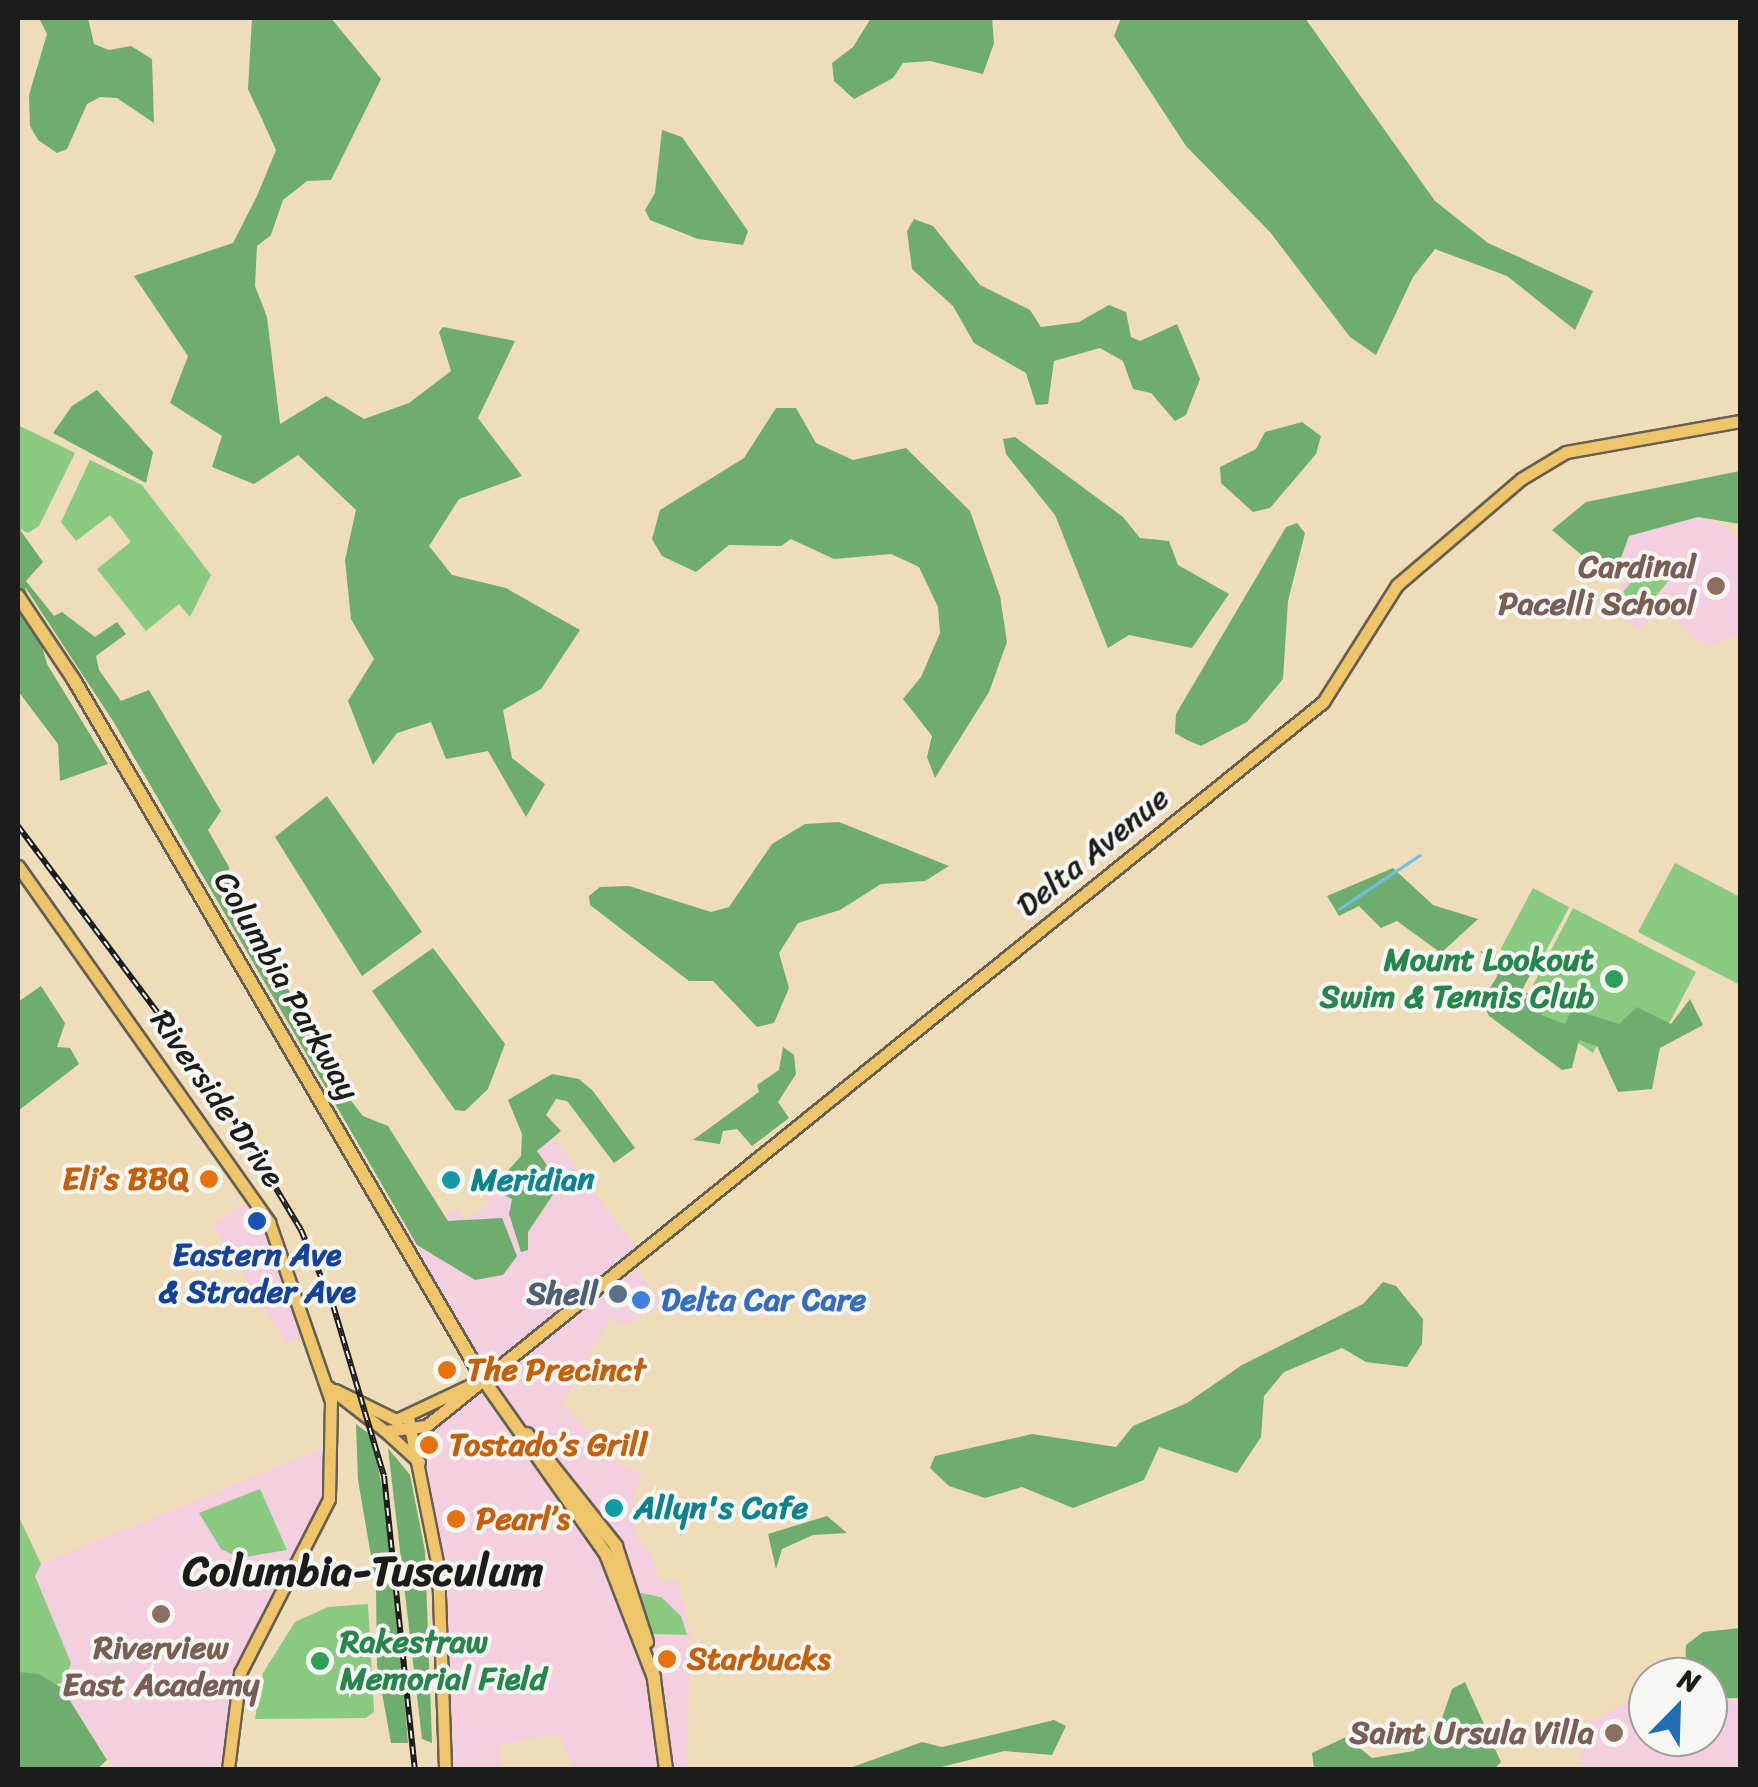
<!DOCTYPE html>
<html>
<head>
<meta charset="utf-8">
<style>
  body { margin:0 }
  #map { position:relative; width:1758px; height:1787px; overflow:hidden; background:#eedcba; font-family:Sriracha,sans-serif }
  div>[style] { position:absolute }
  .built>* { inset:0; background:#f3cfe0 }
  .green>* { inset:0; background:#89c980; transform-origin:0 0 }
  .forest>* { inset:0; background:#6ead6e }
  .stream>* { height:2.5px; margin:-1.25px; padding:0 1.25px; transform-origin:1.25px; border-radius:1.25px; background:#6bc2e8 }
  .roads { filter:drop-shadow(2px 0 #665f53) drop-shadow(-2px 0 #665f53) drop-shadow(0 2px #665f53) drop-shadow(0 -2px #665f53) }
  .major>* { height:11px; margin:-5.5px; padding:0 5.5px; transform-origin:5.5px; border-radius:5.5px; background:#eec569 }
  .highway>* { height:12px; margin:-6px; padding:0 6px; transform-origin:6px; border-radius:6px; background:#eec569 }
  .rail>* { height:6px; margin-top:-3px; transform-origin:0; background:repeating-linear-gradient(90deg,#f6f6f2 0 8px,#1c1c1c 0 16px); box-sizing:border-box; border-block:2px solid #1c1c1c }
  .dots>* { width:28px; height:28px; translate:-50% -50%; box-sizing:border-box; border:5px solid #f6f6f2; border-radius:50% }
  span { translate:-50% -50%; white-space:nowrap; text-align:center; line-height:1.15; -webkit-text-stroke:8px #f6f6f2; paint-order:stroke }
  .education-label { font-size:32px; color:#785e54; font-weight:700 }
  .right { translate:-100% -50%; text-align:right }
  .street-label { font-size:32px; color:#1c1c1c }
  .leisure-label { font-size:32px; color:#27864d; font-weight:700 }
  .left { translate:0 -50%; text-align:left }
  .food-label { font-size:32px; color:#c56008; font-weight:700 }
  .culture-label { font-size:32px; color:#0d838f; font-weight:700 }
  .transit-label { font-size:32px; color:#164399; font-weight:700 }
  .service-label { font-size:32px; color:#4e5e75; font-weight:700 }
  .shop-label { font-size:32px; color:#366cbe; font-weight:700 }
  .district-label { font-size:42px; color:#1c1c1c; font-weight:700 }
  .frame { position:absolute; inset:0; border:20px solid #1c1c1c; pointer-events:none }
  .north { position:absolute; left:1628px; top:1657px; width:100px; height:100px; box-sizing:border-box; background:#f6f6f2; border:2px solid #9f9f9c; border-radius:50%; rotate:23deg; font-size:28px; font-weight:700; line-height:40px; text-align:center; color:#1c1c1c }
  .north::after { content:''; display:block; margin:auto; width:35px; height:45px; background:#1f6fb2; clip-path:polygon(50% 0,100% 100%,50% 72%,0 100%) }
</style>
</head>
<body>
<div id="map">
  <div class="built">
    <i style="clip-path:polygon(1691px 501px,1740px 540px,1740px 634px,1707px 647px,1661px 608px,1642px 630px,1602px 609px,1625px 581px,1589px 554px)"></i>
    <i style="clip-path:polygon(552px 1135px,639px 1253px,629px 1262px,665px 1306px,623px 1325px,610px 1318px,562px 1403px,617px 1463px,642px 1474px,633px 1495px,635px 1536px,651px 1554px,659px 1581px,678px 1581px,690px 1635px,687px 1769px,574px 1769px,560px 1734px,500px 1744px,500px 1769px,445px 1769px,441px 1619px,410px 1425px,483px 1378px,399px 1235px,458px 1209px,465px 1220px,488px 1206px,485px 1190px)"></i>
    <i style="clip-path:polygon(252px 1198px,313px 1333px,286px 1343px,213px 1225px)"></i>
    <i style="clip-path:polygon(334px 1444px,332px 1481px,240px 1673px,228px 1769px,115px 1769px,62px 1688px,71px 1663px,35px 1576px,41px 1564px)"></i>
    <i style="clip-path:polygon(1740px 1698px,1740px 1769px,1583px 1769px,1578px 1729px,1625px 1703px,1648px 1703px,1648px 1737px,1708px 1737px,1708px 1699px)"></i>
  </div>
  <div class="green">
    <i style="clip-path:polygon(18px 425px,75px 453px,39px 526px,28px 533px,18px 528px)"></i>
    <i style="clip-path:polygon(90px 460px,142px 485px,211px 575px,190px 617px,179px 604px,146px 631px,97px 569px,131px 542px,110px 515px,76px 541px,61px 522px)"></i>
    <i style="left:1650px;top:559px;width:28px;height:50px;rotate:39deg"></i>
    <i style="clip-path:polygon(1675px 863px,1740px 897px,1740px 985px,1638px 932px)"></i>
    <i style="left:1533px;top:888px;width:41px;height:69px;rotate:28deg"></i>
    <i style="clip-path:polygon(1573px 908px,1696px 972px,1664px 1033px,1600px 1040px,1593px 1053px,1577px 1042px,1553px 1058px,1518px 1032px,1530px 991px)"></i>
    <i style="clip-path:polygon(260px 1489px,287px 1550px,239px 1558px,221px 1549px,199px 1513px)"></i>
    <i style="clip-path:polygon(18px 1515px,41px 1564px,35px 1576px,71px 1663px,65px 1681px,18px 1701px)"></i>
    <i style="clip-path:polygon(640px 1593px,661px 1597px,681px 1616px,687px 1635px,652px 1634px)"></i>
    <i style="clip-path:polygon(368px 1604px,374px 1712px,366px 1718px,255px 1719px,263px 1673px,295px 1622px,328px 1607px)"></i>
  </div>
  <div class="forest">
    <i style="clip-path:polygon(39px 18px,88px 18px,94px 44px,109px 50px,131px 46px,152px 59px,154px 123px,117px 98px,100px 97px,87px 104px,67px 149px,57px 153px,38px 140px,30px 126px,29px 95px,47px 34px)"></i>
    <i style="clip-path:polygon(252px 18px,331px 18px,381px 79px,331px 180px,307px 181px,283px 200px,271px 235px,257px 246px,255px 286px,267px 317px,280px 424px,326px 396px,364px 419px,409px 403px,451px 371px,439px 332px,443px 327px,515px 341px,478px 418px,522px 476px,459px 499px,429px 546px,452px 575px,506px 588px,580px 630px,541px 689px,503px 710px,512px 758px,545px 784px,526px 817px,488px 751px,446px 759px,431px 722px,397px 733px,373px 765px,348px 701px,374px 659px,351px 619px,345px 560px,356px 510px,298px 455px,254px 484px,212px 467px,222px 436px,170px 403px,188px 356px,134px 276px,233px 243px,257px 196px,276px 150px,248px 89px)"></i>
    <i style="clip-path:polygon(871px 18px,992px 18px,994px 43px,983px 74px,930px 61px,903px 63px,893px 78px,854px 99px,834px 81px,832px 63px,853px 47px)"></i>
    <i style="clip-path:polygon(1121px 18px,1305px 18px,1435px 201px,1488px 243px,1593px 291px,1575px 330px,1507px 276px,1435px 249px,1413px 277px,1376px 355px,1350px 337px,1270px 232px,1186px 146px,1114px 36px)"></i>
    <i style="clip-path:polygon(662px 130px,682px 137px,748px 231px,743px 245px,698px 239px,650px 220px,645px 210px,655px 193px)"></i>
    <i style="clip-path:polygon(914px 219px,933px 226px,980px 285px,1030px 310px,1041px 327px,1079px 322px,1109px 305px,1126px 312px,1131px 337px,1140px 341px,1177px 324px,1200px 379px,1186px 415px,1175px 421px,1151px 393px,1133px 389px,1123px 361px,1100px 348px,1054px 361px,1048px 404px,1036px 405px,1026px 373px,974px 343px,953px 306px,912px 269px,907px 231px)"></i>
    <i style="clip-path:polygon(97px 390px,153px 452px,146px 483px,53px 433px,72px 406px)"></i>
    <i style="clip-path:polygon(776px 408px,796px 408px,816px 443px,853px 460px,906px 448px,970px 511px,1000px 596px,1007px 642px,989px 692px,935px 778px,927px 757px,932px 736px,903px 699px,921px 677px,940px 633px,938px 607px,919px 567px,891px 554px,834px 559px,791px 539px,781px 546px,729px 545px,696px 572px,662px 556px,652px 539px,660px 510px,744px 458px)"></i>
    <i style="clip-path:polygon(1302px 422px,1321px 436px,1316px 454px,1270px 508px,1253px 512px,1221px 483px,1220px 467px,1256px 449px,1265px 432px)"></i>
    <i style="clip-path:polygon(1015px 437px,1123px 517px,1140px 538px,1169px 541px,1178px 565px,1229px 594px,1192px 648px,1129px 635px,1108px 648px,1055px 515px,1006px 454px,1003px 439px)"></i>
    <i style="clip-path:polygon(1740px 471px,1740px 524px,1698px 517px,1629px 536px,1616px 572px,1591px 563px,1552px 530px,1586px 502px)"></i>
    <i style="clip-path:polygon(1297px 523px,1305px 533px,1288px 601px,1283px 679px,1247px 722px,1201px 746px,1187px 740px,1175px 733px,1176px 714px,1286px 527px)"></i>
    <i style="clip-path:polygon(18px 527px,43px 562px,26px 581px,54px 616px,62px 612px,95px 637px,117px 622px,126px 634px,96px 656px,99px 670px,121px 701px,149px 690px,221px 811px,208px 830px,229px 867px,231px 890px,272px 969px,313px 1021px,308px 1031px,341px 1088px,363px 1116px,388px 1126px,448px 1221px,502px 1218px,517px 1256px,503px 1275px,475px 1280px,417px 1245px,113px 721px,25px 587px,47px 664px,108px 764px,60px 781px,58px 744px,18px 691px)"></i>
    <i style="clip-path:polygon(327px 796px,422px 932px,362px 976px,275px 837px)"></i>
    <i style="clip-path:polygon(839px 822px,949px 866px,925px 881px,881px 884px,840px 910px,798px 923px,779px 953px,789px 988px,774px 1023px,757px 1027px,713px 981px,689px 981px,590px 905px,589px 896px,600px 887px,629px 886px,711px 912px,729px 907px,772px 844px,805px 824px)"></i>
    <i style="clip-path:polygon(1393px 868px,1433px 905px,1478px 919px,1441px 953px,1397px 921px,1381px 928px,1359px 906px,1339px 916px,1327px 896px)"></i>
    <i style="clip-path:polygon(433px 948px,505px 1044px,488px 1089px,465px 1111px,455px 1110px,372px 991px)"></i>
    <i style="clip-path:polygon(1480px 951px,1534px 968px,1522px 990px,1538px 999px,1552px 986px,1541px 1015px,1565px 1024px,1572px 1009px,1619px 1024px,1637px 1007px,1671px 1024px,1690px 999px,1703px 1025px,1660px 1048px,1652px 1089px,1618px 1092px,1597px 1046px,1579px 1040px,1572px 1068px,1562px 1070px,1489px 1016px,1482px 1001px,1498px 975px)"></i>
    <i style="clip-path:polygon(41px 986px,65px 1023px,57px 1047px,70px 1048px,79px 1064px,18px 1111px,18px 1002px)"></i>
    <i style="clip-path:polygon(783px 1047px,794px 1055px,796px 1074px,778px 1102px,789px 1118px,752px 1146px,737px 1129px,723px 1131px,720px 1144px,693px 1140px,759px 1092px,757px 1085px,779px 1070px)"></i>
    <i style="clip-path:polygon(552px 1074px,579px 1079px,593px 1091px,635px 1148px,614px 1163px,567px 1101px,556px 1099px,546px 1115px,561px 1131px,537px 1151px,560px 1184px,528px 1232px,528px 1250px,521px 1252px,509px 1214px,512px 1199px,492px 1189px,521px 1156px,522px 1134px,508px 1100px)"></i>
    <i style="clip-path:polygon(1383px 1282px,1396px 1286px,1423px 1319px,1422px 1344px,1407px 1367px,1366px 1362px,1342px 1348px,1284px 1372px,1264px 1396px,1261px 1437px,1237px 1473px,1159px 1447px,1144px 1480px,1073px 1508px,1022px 1487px,985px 1498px,949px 1486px,930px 1468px,935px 1456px,1032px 1434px,1116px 1447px,1133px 1426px,1187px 1403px,1242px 1365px,1363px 1304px)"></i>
    <i style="clip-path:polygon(356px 1424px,372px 1436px,391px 1535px,408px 1743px,391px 1743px,377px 1665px,376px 1585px,358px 1480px)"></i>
    <i style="clip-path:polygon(388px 1448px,410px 1475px,425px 1551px,432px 1743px,422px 1739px)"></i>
    <i style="clip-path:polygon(827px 1516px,847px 1533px,813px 1535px,782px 1549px,776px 1569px,768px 1534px)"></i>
    <i style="clip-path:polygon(1740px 1628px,1740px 1698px,1708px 1699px,1708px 1677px,1685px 1677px,1686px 1645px,1703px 1632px)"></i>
    <i style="clip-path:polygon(18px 1672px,39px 1674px,62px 1688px,107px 1760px,97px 1769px,18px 1769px)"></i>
    <i style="clip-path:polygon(1465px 1682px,1501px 1762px,1494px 1769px,1314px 1769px,1312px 1753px,1346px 1737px,1372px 1758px,1414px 1751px,1439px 1727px,1452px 1689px)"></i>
    <i style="clip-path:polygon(1054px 1720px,1066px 1726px,1052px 1755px,1004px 1751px,934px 1769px,847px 1769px,922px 1742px,942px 1747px)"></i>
  </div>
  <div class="stream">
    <i style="left:1339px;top:909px;width:97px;rotate:-33.7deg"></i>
  </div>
  <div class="roads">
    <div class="major">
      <i style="left:18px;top:866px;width:436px;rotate:54.8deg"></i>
      <i style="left:269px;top:1222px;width:189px;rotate:70.9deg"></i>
      <i style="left:331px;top:1401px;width:98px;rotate:91.2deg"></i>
      <i style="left:329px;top:1499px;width:195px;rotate:117.1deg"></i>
      <i style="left:240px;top:1673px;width:98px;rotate:97.1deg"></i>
      <i style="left:327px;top:1386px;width:73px;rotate:37.8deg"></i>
      <i style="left:385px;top:1431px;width:41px;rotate:-7deg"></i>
      <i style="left:426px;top:1426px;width:1153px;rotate:-38.91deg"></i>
      <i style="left:1323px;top:702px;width:138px;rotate:-57.7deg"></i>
      <i style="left:1397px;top:585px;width:163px;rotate:-40.5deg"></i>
      <i style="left:1521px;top:479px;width:52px;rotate:-31deg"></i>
      <i style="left:1566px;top:452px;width:177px;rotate:-10.1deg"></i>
      <i style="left:335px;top:1390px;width:68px;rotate:26.2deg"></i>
      <i style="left:396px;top:1420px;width:96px;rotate:-25.2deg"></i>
      <i style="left:408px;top:1417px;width:153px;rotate:78.7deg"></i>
      <i style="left:438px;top:1567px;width:203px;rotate:88deg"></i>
      <i style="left:385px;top:1431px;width:46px;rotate:42.4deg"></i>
    </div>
    <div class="highway">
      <i style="left:18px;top:596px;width:101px;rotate:56.3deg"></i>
      <i style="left:74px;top:680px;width:810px;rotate:59.67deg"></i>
      <i style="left:483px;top:1379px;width:214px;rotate:54.9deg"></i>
      <i style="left:606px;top:1554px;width:133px;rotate:68.8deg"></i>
      <i style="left:527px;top:1434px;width:143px;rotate:51.5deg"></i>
      <i style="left:616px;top:1546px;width:101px;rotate:72.1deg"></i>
      <i style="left:653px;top:1672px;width:99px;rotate:82.4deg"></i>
    </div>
  </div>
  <div class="rail">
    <i style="left:18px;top:826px;width:341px;rotate:53.2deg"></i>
    <i style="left:222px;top:1099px;width:153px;rotate:58.9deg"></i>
    <i style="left:301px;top:1230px;width:82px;rotate:66.9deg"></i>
    <i style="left:333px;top:1305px;width:178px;rotate:73.4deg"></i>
    <i style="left:384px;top:1476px;width:296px;rotate:84deg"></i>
  </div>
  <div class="dots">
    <i style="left:1716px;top:586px;background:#8d6e63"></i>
    <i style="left:1614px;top:979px;background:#2e9e5b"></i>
    <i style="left:209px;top:1179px;background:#e8710a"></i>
    <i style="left:451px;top:1180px;background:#0f9aa8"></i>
    <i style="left:257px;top:1221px;background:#1a4fb4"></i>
    <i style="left:618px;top:1294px;background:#5c6f8a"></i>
    <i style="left:641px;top:1300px;background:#3f7fe0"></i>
    <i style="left:447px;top:1370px;background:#e8710a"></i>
    <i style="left:429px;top:1445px;background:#e8710a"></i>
    <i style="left:614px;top:1508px;background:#0f9aa8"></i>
    <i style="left:456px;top:1519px;background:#e8710a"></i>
    <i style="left:161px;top:1614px;background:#8d6e63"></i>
    <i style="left:667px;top:1659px;background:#e8710a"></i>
    <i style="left:320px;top:1661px;background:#2e9e5b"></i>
    <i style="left:1614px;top:1733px;background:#8d6e63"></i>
  </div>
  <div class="education-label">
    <span class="right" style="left:1696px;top:586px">Cardinal<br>Pacelli School</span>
    <span style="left:161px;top:1667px">Riverview<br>East Academy</span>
    <span class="right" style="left:1594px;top:1733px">Saint Ursula Villa</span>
  </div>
  <div class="street-label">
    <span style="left:1093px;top:852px;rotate:-39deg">Delta Avenue</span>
    <span style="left:286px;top:986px;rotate:60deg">Columbia Parkway</span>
    <span style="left:217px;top:1099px;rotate:55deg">Riverside Drive</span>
  </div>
  <div class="leisure-label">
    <span class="right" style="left:1594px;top:979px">Mount Lookout<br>Swim &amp; Tennis Club</span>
    <span class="left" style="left:340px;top:1661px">Rakestraw<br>Memorial Field</span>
  </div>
  <div class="food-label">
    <span class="right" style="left:189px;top:1179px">Eli’s BBQ</span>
    <span class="left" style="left:467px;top:1370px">The Precinct</span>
    <span class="left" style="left:449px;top:1445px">Tostado’s Grill</span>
    <span class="left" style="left:476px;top:1519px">Pearl’s</span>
    <span class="left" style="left:687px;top:1659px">Starbucks</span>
  </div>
  <div class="culture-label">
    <span class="left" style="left:471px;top:1180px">Meridian</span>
    <span class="left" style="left:634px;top:1508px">Allyn's Cafe</span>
  </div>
  <div class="transit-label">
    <span style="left:257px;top:1274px">Eastern Ave<br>&amp; Strader Ave</span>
  </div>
  <div class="service-label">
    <span class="right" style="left:598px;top:1294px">Shell</span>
  </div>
  <div class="shop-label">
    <span class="left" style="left:661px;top:1300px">Delta Car Care</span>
  </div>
  <div class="district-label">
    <span style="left:363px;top:1571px">Columbia-Tusculum</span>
  </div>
  <div class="frame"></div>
  <div class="north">N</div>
</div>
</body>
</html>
